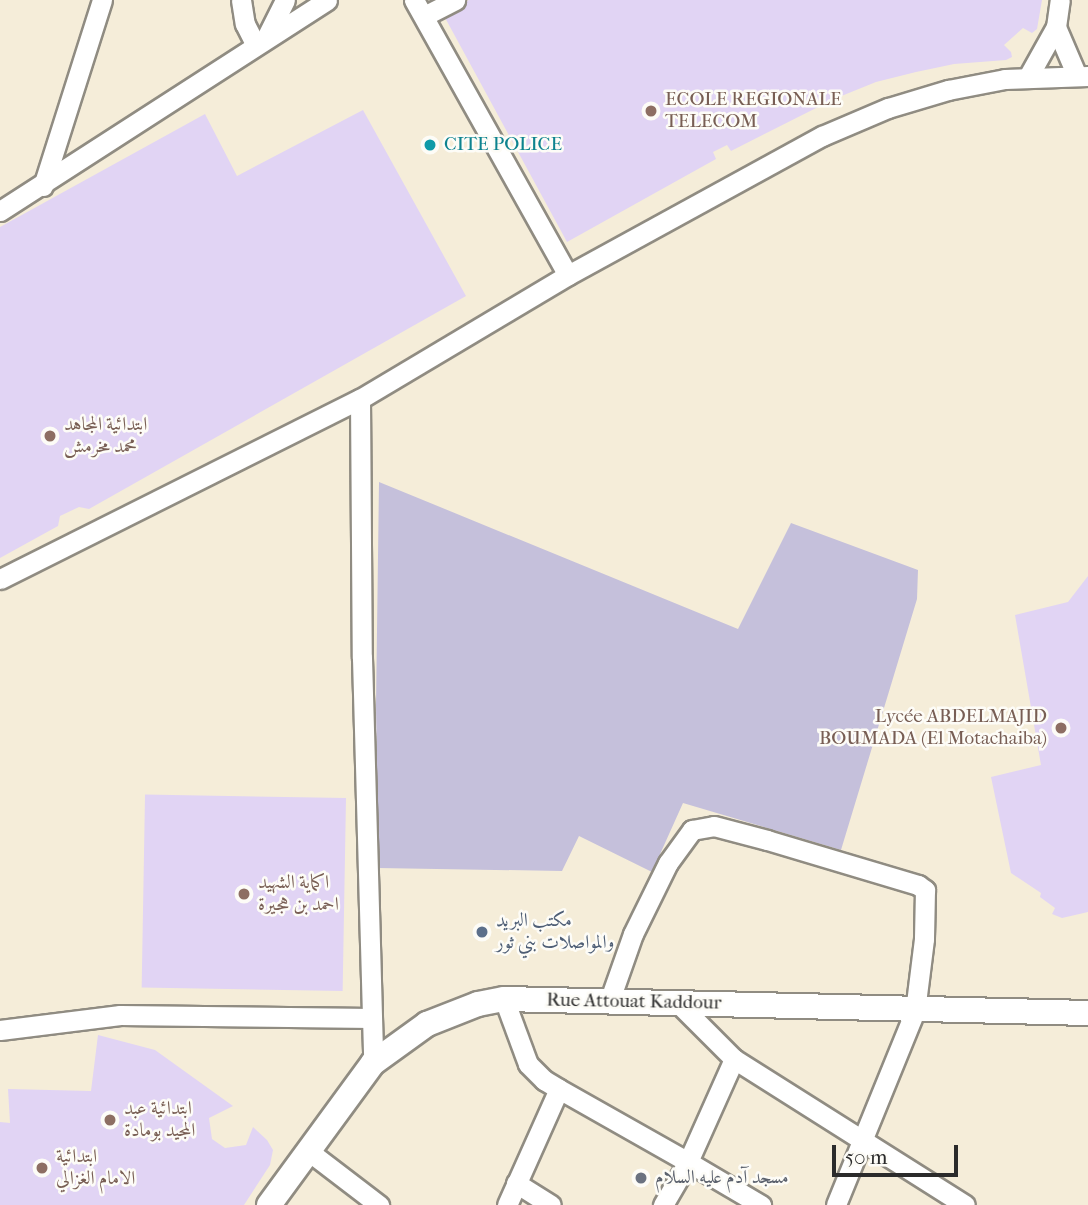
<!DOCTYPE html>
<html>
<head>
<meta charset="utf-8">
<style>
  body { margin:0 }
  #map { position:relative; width:1088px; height:1205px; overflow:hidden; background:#f5edd9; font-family:"IM FELL French Canon",Amiri,serif }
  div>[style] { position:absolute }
  .built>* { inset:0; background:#e1d4f4; transform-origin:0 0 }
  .industrial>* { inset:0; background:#c5c0db }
  .roads { filter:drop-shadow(2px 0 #908c82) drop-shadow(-2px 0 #908c82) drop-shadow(0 2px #908c82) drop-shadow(0 -2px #908c82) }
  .minor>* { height:19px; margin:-9.5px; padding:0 9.5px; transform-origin:9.5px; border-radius:9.5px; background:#fff }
  .tertiary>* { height:24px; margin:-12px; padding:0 12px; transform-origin:12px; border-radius:12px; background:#fff }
  .dots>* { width:19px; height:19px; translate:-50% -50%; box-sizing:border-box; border:4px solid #fdfcf7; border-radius:50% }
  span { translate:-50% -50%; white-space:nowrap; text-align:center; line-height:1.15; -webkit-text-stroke:5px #fdfcf7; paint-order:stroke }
  .education-label { font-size:19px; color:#785e54 }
  .left { translate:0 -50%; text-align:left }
  .right { translate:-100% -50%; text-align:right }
  .culture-label { font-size:19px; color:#0d838f }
  .service-label { font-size:19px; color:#4e5e75 }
  .street-label { font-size:19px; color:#2b2b2b }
  .worship-label { font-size:19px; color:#5b616d }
  .scale { position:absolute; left:832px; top:1145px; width:126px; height:32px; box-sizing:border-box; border:4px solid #2b2b2b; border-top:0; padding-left:9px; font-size:21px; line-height:24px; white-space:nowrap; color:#2b2b2b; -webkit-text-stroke:5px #fdfcf7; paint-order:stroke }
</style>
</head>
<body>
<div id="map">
  <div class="built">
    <i style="clip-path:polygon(469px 0,1042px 0,1037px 29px,1032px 33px,1023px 28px,1004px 45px,1011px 52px,1012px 57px,1006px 60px,954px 64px,916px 72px,876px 82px,834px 99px,731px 151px,727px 145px,713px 152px,716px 159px,567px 242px,443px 14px)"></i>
    <i style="clip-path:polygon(363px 110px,466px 296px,89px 509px,79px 507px,60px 516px,58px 526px,0 558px,0 227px,205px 114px,237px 176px)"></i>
    <i style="clip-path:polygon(1088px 576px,1088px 912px,1062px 918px,1052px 914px,1055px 908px,1040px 897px,1041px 893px,1011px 873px,991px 777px,1041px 765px,1015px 615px,1068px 602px)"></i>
    <i style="left:346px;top:798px;width:193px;height:201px;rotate:91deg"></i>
    <i style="clip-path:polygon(98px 1035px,155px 1050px,233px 1106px,209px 1118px,212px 1139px,225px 1148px,246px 1145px,253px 1127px,267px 1140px,273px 1150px,270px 1165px,244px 1205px,0 1205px,0 1122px,10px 1123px,8px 1089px,91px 1091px)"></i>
  </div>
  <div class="industrial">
    <i style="clip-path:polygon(379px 482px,738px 629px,791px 523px,918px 570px,917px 599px,841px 850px,683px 803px,652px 872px,579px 836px,562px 871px,378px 868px,376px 705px)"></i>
  </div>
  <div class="roads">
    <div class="minor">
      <i style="left:241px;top:0;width:24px;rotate:81deg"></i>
      <i style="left:245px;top:24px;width:22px;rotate:63deg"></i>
      <i style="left:414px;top:0;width:315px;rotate:60.8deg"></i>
      <i style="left:424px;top:16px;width:35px;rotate:-27deg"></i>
      <i style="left:1056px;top:27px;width:53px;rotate:66.8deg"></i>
      <i style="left:267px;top:36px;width:40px;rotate:-63.4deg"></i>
      <i style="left:1028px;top:77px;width:57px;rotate:-60.8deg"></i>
      <i style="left:1056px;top:27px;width:27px;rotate:-82deg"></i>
      <i style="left:43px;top:186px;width:195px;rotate:-72.4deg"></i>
      <i style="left:0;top:211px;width:389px;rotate:-32.8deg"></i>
      <i style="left:360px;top:399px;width:259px;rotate:89.6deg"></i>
      <i style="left:362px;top:658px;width:405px;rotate:88.4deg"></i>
      <i style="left:0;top:579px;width:402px;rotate:-26.6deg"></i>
      <i style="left:360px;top:399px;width:242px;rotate:-30.8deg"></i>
      <i style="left:568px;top:275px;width:290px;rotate:-28.7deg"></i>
      <i style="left:822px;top:136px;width:72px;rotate:-23deg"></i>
      <i style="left:888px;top:108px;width:63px;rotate:-16.7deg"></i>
      <i style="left:948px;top:90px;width:58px;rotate:-10.9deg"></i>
      <i style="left:1005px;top:79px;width:83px;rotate:-2.1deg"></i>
      <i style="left:504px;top:999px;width:69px;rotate:69.7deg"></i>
      <i style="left:528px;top:1064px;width:23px;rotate:45deg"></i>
      <i style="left:544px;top:1080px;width:17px;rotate:31deg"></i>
      <i style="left:609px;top:1002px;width:72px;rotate:-70.6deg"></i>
      <i style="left:633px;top:934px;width:79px;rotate:-63.8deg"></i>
      <i style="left:668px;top:863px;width:41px;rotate:-54deg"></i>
      <i style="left:692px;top:830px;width:22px;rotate:-10deg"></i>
      <i style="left:714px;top:826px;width:55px;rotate:14.8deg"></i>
      <i style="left:767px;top:840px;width:158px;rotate:16.6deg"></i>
      <i style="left:918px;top:885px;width:9px;rotate:36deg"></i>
      <i style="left:925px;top:890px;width:49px;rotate:91.2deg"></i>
      <i style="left:924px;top:939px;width:73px;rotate:97.1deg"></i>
      <i style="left:915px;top:1011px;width:209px;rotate:112.2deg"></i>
      <i style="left:678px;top:1003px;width:79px;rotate:45deg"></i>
      <i style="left:734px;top:1059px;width:273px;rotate:32.3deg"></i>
      <i style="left:0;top:1030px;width:121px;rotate:-7.1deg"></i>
      <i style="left:120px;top:1015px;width:252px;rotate:0.7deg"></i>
      <i style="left:734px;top:1059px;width:113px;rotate:114.1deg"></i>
      <i style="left:688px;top:1162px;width:85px;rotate:30.5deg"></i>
      <i style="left:307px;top:1150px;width:91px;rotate:37.4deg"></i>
      <i style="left:516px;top:1183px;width:41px;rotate:32.2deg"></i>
      <i style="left:507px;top:1205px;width:127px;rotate:-65.9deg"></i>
      <i style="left:559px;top:1089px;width:148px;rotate:29.5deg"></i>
      <i style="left:688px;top:1162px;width:50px;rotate:120.2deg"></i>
    </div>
    <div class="tertiary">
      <i style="left:269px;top:1205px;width:176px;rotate:-53.8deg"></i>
      <i style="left:373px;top:1063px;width:67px;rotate:-35.8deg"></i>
      <i style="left:427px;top:1024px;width:55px;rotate:-21.4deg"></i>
      <i style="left:478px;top:1004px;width:26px;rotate:-11deg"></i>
      <i style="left:504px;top:999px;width:584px;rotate:1.37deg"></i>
    </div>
  </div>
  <div class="dots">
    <i style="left:651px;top:111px;background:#8d6e63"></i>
    <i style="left:430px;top:145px;background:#0f9aa8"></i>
    <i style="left:50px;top:436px;background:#8d6e63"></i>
    <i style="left:1061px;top:728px;background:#8d6e63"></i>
    <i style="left:244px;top:894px;background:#8d6e63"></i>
    <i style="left:482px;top:932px;background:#5c6f8a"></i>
    <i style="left:110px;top:1120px;background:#8d6e63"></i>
    <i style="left:42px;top:1168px;background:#8d6e63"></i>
    <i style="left:641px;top:1178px;background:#6b7280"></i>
  </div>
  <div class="education-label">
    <span class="left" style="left:665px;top:111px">ECOLE REGIONALE<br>TELECOM</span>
    <span class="left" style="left:64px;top:436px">ابتدائية المجاهد<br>محمد مخرمش</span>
    <span class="right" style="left:1047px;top:728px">Lycée ABDELMAJID<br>BOUMADA (El Motachaiba)</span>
    <span class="left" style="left:258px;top:894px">اكماية الشهيد<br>احمد بن هجيرة</span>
    <span class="left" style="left:124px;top:1120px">ابتدائية عبد<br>المجيد بومادة</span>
    <span class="left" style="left:56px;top:1168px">ابتدائية<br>الامام الغزالي</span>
  </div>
  <div class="culture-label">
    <span class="left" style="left:444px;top:145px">CITE POLICE</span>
  </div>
  <div class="service-label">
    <span class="left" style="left:496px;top:932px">مكتب البريد<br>والمواصلات بني ثور</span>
  </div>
  <div class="street-label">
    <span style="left:634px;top:1002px;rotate:1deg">Rue Attouat Kaddour</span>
  </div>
  <div class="worship-label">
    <span class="left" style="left:655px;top:1178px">مسجد آدم عليه السلام</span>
  </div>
  <div class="scale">50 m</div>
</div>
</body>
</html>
